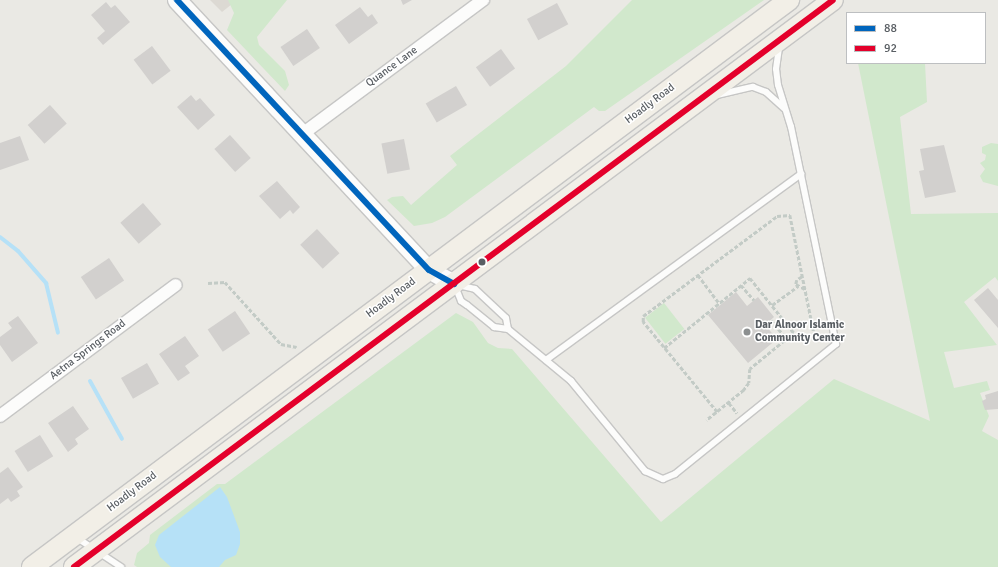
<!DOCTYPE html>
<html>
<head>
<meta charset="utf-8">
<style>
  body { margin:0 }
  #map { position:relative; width:998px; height:567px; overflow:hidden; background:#eae9e4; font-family:Signika,sans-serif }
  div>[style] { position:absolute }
  .education>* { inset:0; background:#dcd9d3 }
  .green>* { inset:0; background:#d1e8cc; transform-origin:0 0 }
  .water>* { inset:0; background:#b6e1f7 }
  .stream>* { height:4px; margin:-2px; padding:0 2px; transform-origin:2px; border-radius:2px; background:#b6e1f7 }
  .building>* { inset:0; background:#d2d0ce; transform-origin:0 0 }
  .path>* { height:2.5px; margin-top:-1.25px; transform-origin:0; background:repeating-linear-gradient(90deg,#c3cbc6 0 4px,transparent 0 6px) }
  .roads { filter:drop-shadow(1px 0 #c6c6c5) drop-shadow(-1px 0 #c6c6c5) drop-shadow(0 1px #c6c6c5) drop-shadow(0 -1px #c6c6c5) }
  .lane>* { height:6px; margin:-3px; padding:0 3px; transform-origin:3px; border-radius:3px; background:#fcfcfb }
  .street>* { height:12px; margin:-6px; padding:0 6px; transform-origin:6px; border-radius:6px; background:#fcfcfb }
  .secondary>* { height:18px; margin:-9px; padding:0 9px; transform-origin:9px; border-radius:9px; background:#fcfcfb }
  .primary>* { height:20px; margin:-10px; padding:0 10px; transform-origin:10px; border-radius:10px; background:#f2efe7 }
  .bus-1>* { height:6px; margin:-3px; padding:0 3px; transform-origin:3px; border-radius:3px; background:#0065bd }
  .bus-2>* { height:6px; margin:-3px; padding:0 3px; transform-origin:3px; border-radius:3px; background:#e4002b }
  .dots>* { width:11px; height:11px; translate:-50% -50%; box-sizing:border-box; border:2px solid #fff; border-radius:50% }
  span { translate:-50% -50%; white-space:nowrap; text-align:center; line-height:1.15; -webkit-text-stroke:3px #fff; paint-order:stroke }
  .street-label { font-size:11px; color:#595e63 }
  .poi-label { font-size:11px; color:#595e63; font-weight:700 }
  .left { translate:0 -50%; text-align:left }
  .legend { position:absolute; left:846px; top:12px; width:140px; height:52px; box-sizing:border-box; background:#fff; border:1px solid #bdbfc1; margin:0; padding:5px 7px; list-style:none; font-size:12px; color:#595e63 }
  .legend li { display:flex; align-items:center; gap:8px; height:20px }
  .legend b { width:20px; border:1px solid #bdbfc1 }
</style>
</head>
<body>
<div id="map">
  <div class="education">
    <i style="clip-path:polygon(210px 0,237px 0,222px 12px)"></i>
  </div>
  <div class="green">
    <i style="clip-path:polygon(228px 0,287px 0,257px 37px,259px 45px,285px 71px,289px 85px,285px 91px,227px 30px,234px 13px)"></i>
    <i style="clip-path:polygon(632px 0,764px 0,605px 111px,599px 111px,594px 107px,445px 217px,432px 223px,414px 226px,387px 200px,392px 197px,403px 196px,411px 205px,457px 165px,450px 156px,566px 66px)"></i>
    <i style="clip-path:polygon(858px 63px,925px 63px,927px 102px,900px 117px,911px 214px,998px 213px,998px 281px,995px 277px,964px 302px,997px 345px,944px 352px,954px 388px,987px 381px,990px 390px,980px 393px,989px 416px,982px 431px,998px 440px,998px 567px,137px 567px,134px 565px,137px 553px,149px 543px,150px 535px,217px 484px,225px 484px,456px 313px,473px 322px,488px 343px,498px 348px,512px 349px,661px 522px,834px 379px,930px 421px)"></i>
    <i style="clip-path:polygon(991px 143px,998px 144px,998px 186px,983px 182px,980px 176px,985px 169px,980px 163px,985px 160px,986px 155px,982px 153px,982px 147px)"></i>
    <i style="left:664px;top:303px;width:33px;height:24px;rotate:52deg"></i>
  </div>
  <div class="water">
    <i style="clip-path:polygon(220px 487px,227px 497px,240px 532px,240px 544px,236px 555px,225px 560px,219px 567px,171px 567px,160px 557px,155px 545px,159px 535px)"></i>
  </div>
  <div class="stream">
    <i style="left:0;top:237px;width:23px;rotate:38deg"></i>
    <i style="left:18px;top:251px;width:43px;rotate:48.8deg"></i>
    <i style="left:46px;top:283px;width:51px;rotate:76.5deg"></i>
    <i style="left:90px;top:381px;width:66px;rotate:61.1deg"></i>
  </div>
  <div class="building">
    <i style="clip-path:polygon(401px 0,412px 0,403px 5px)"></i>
    <i style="clip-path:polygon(106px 2px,111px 8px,115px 5px,130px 22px,103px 45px,97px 38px,105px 31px,91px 15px)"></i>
    <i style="left:557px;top:3px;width:24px;height:34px;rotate:62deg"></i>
    <i style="clip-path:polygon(360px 7px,368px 17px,372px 14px,378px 23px,349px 44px,335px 25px)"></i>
    <i style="left:307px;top:29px;width:23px;height:32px;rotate:56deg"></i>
    <i style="left:152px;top:46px;width:31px;height:23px;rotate:53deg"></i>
    <i style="left:501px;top:49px;width:24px;height:31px;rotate:54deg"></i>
    <i style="left:456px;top:86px;width:22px;height:35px;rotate:60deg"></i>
    <i style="clip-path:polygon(191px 95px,196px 101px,200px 98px,215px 115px,198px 130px,177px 107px)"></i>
    <i style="left:50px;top:105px;width:25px;height:30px;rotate:48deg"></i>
    <i style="left:230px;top:135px;width:31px;height:21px;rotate:48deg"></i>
    <i style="clip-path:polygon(20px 136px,29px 160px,0 170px,0 143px)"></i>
    <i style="left:404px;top:139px;width:31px;height:23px;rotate:79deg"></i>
    <i style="clip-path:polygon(944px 145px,956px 192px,925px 198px,919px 171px,924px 170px,920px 149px)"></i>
    <i style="clip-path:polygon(277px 181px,300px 207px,293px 214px,290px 210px,280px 219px,259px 196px)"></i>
    <i style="left:143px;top:203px;width:28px;height:30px;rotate:49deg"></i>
    <i style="left:317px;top:229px;width:33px;height:23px;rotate:47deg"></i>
    <i style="left:109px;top:258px;width:27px;height:34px;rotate:56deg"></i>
    <i style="clip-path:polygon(988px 288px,998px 300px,998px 328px,974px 300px)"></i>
    <i style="clip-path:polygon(736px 292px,747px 306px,758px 297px,774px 317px,765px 325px,777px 339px,748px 363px,708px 315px)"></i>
    <i style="left:235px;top:311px;width:27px;height:33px;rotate:56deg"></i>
    <i style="clip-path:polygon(18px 316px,38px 343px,12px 362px,0 345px,0 337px,12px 328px,8px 323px)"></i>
    <i style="clip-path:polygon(185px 336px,199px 356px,185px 366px,190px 373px,178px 381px,159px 354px)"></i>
    <i style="left:147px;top:363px;width:24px;height:30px;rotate:60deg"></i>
    <i style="clip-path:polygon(998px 391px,998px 409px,985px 410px,982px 401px,986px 399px,985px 395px)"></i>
    <i style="clip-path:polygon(73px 406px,89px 429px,75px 439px,78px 444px,68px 452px,48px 423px)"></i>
    <i style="left:40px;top:435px;width:25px;height:30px;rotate:58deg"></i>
    <i style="clip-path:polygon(8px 467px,23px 487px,17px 491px,20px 496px,11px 502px,8px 498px,0 504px,0 473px)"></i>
  </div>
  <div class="path">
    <i style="left:698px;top:275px;width:35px;rotate:53deg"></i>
    <i style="left:802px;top:277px;width:6px;rotate:149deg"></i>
    <i style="left:797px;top:280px;width:4px;rotate:104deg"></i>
    <i style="left:796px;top:284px;width:10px;rotate:29deg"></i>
    <i style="left:208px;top:283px;width:17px;rotate:-3deg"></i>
    <i style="left:225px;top:282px;width:84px;rotate:47.9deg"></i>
    <i style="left:281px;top:344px;width:16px;rotate:11deg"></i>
    <i style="left:741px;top:285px;width:20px;rotate:49deg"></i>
    <i style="left:772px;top:305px;width:32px;rotate:-36deg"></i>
    <i style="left:771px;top:320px;width:25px;rotate:50deg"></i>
    <i style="left:664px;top:348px;width:111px;rotate:-39.1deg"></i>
    <i style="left:750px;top:278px;width:70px;rotate:51.3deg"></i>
    <i style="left:794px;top:333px;width:57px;rotate:140.7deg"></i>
    <i style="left:750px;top:369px;width:14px;rotate:94deg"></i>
    <i style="left:749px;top:383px;width:9px;rotate:126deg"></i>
    <i style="left:744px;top:390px;width:48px;rotate:141deg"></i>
    <i style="left:729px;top:403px;width:13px;rotate:51deg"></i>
    <i style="left:717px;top:412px;width:117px;rotate:-129.4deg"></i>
    <i style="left:643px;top:322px;width:6px;rotate:-90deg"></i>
    <i style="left:643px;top:316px;width:167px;rotate:-36.7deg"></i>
    <i style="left:777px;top:216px;width:13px;rotate:-4deg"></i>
    <i style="left:790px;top:215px;width:120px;rotate:78.5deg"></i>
  </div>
  <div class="roads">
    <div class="lane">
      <i style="left:717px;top:95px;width:37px;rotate:-13deg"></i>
      <i style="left:753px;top:87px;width:14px;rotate:21deg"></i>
      <i style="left:766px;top:92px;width:24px;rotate:42deg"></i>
      <i style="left:458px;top:285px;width:17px;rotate:13deg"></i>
      <i style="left:475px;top:289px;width:42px;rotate:43.1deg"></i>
      <i style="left:506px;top:318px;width:11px;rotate:80deg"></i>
      <i style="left:455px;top:286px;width:16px;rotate:68deg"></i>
      <i style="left:461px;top:301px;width:7px;rotate:34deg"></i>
      <i style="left:467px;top:305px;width:35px;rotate:39deg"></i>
      <i style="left:494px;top:327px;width:14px;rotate:8deg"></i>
      <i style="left:508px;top:329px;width:82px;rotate:39.5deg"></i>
      <i style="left:571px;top:381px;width:117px;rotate:50.6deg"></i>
      <i style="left:645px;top:471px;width:20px;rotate:24deg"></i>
      <i style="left:663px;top:479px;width:13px;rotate:-23deg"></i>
      <i style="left:675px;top:474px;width:207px;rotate:-38.9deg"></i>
      <i style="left:836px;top:344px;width:222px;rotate:-101.7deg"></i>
      <i style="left:791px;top:127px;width:44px;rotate:-107.2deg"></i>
      <i style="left:778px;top:85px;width:16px;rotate:-97deg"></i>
      <i style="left:776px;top:69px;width:22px;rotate:-82deg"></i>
      <i style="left:546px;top:360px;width:316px;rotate:-36.1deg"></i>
      <i style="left:77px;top:538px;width:53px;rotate:33.4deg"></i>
    </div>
    <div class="street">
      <i style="left:301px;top:135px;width:227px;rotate:-36.6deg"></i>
      <i style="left:0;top:416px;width:219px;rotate:-36.7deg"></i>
    </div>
    <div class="secondary">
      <i style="left:177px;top:0;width:369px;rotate:47deg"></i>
      <i style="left:429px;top:270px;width:29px;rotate:29deg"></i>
    </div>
    <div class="primary">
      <i style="left:32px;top:567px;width:946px;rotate:-36.83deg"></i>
      <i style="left:74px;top:567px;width:947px;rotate:-36.76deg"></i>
    </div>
  </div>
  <div class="bus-1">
    <i style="left:177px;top:0;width:369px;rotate:47deg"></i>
    <i style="left:429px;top:270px;width:29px;rotate:29deg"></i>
  </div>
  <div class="bus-2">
    <i style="left:74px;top:567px;width:947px;rotate:-36.76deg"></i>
  </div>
  <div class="dots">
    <i style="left:482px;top:262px;background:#595e63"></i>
    <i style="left:747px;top:332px;background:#8c8f90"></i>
  </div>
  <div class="street-label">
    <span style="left:392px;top:67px;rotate:-36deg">Quance Lane</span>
    <span style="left:650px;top:104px;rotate:-37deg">Hoadly Road</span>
    <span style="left:391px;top:298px;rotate:-37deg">Hoadly Road</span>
    <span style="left:88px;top:350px;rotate:-37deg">Aetna Springs Road</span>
    <span style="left:132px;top:492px;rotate:-37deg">Hoadly Road</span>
  </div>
  <div class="poi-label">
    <span class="left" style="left:755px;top:332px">Dar Alnoor Islamic<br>Community Center</span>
  </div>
  <ul class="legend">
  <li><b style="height:5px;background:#0065bd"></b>88</li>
  <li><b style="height:5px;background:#e4002b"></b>92</li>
  </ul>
</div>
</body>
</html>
